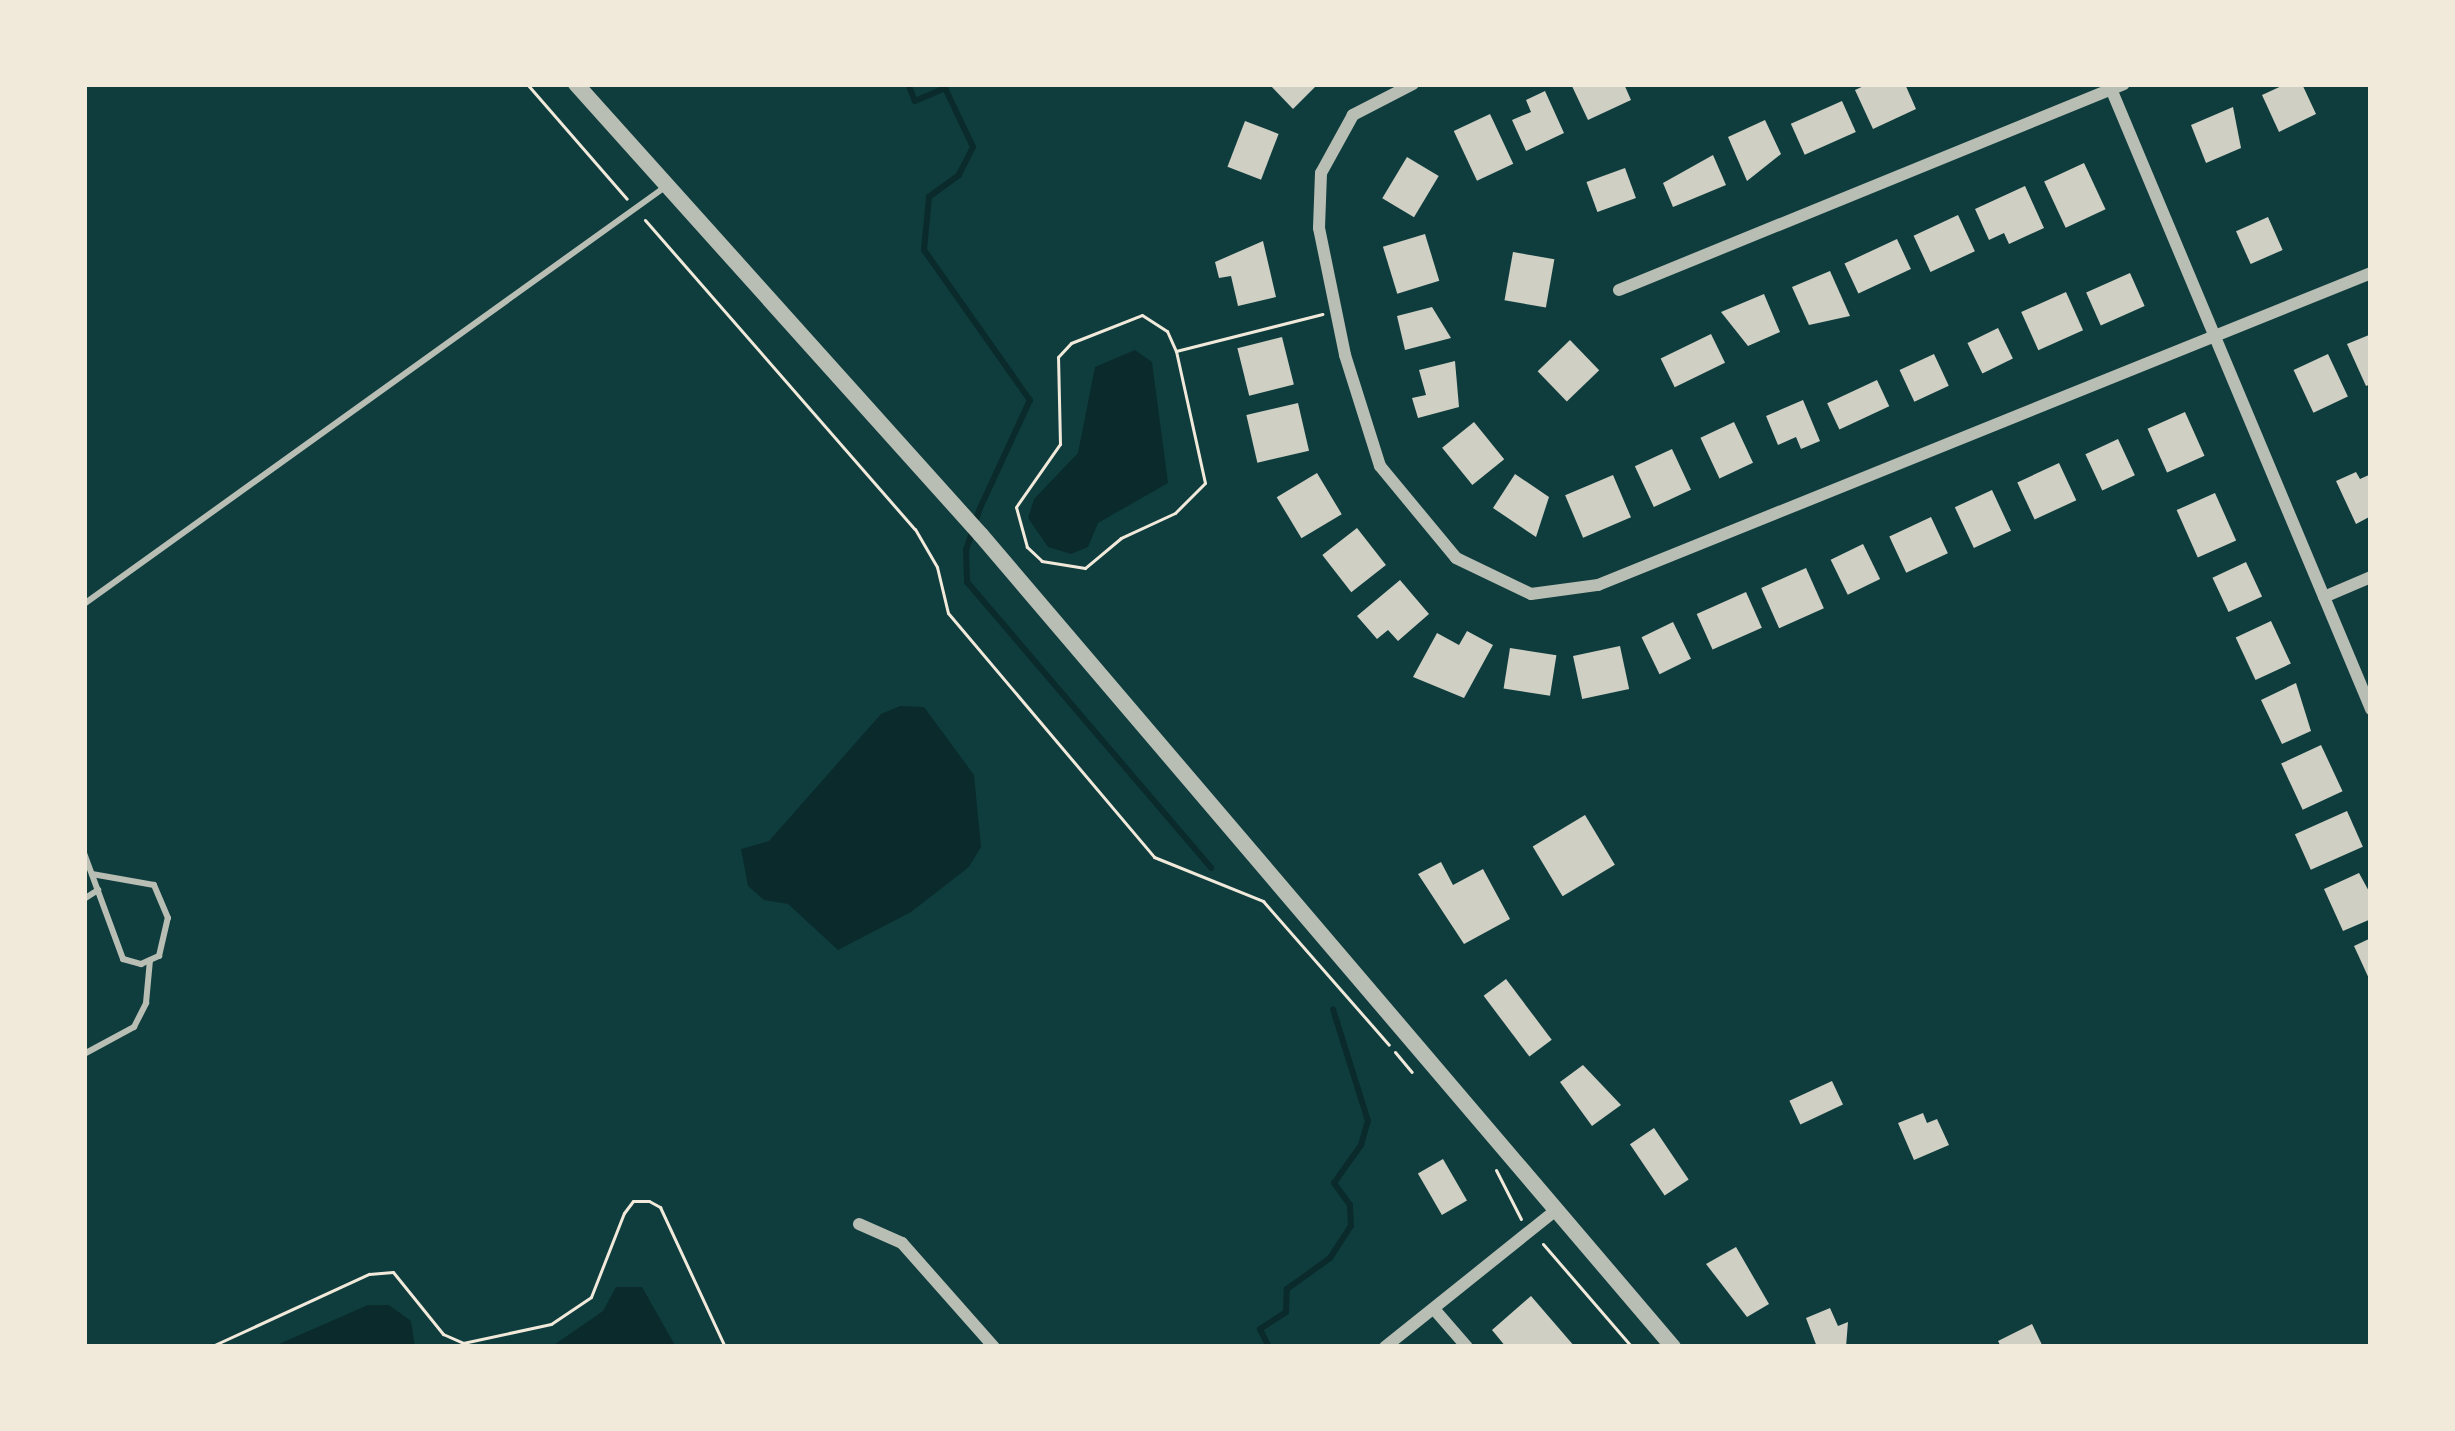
<!DOCTYPE html>
<html>
<head>
<meta charset="utf-8">
<style>
  body { margin:0 }
  #map { position:relative; width:2455px; height:1431px; overflow:hidden; background:#0f3d3e; font-family:Lato,sans-serif }
  div>[style] { position:absolute }
  .water>* { inset:0; background:#0a2a2b }
  .stream>* { height:6px; margin:-3px; padding:0 3px; transform-origin:3px; border-radius:3px; background:#0a2a2b }
  .building>* { inset:0; background:#cfcfc3; transform-origin:0 0 }
  .path>* { height:3px; margin:-1.5px; padding:0 1.5px; transform-origin:1.5px; border-radius:1.5px; background:#f1e9da }
  .service>* { height:6px; margin:-3px; padding:0 3px; transform-origin:3px; border-radius:3px; background:#b8beb3 }
  .minor>* { height:12px; margin:-6px; padding:0 6px; transform-origin:6px; border-radius:6px; background:#b8beb3 }
  .tertiary>* { height:16px; margin:-8px; padding:0 8px; transform-origin:8px; border-radius:8px; background:#b8beb3 }
  span { translate:-50% -50%; white-space:nowrap; text-align:center; line-height:1.15; -webkit-text-stroke:12px #f1e9da; paint-order:stroke }
  .frame { position:absolute; inset:0; border:87px solid #f1e9da; pointer-events:none }
</style>
</head>
<body>
<div id="map">
  <div class="water">
    <i style="clip-path:polygon(1135px 350px,1152px 362px,1168px 483px,1098px 523px,1088px 547px,1071px 554px,1048px 547px,1028px 518px,1034px 499px,1078px 453px,1095px 367px)"></i>
    <i style="clip-path:polygon(900px 706px,924px 707px,974px 775px,981px 847px,969px 867px,911px 912px,838px 950px,788px 904px,764px 900px,748px 886px,741px 849px,769px 841px,881px 714px)"></i>
    <i style="clip-path:polygon(616px 1287px,642px 1287px,676px 1347px,551px 1347px,603px 1311px)"></i>
    <i style="clip-path:polygon(368px 1305px,389px 1305px,411px 1321px,415px 1347px,272px 1347px)"></i>
  </div>
  <div class="stream">
    <i style="left:908px;top:84px;width:18px;rotate:68deg"></i>
    <i style="left:915px;top:101px;width:33px;rotate:-23deg"></i>
    <i style="left:945px;top:88px;width:65px;rotate:64.6deg"></i>
    <i style="left:973px;top:147px;width:31px;rotate:117deg"></i>
    <i style="left:959px;top:175px;width:37px;rotate:144deg"></i>
    <i style="left:929px;top:197px;width:53px;rotate:95.4deg"></i>
    <i style="left:924px;top:250px;width:184px;rotate:54.8deg"></i>
    <i style="left:1030px;top:400px;width:119px;rotate:114.8deg"></i>
    <i style="left:980px;top:508px;width:44px;rotate:108.4deg"></i>
    <i style="left:966px;top:550px;width:32px;rotate:88deg"></i>
    <i style="left:967px;top:582px;width:376px;rotate:49.5deg"></i>
    <i style="left:1269px;top:1347px;width:20px;rotate:-117deg"></i>
    <i style="left:1260px;top:1329px;width:31px;rotate:-33deg"></i>
    <i style="left:1286px;top:1312px;width:23px;rotate:-88deg"></i>
    <i style="left:1287px;top:1289px;width:53px;rotate:-35.8deg"></i>
    <i style="left:1330px;top:1258px;width:38px;rotate:-57deg"></i>
    <i style="left:1351px;top:1226px;width:21px;rotate:-93deg"></i>
    <i style="left:1350px;top:1205px;width:27px;rotate:-126deg"></i>
    <i style="left:1334px;top:1183px;width:47px;rotate:-54.6deg"></i>
    <i style="left:1361px;top:1145px;width:25px;rotate:-74deg"></i>
    <i style="left:1368px;top:1121px;width:117px;rotate:-107.4deg"></i>
  </div>
  <div class="building">
    <i style="clip-path:polygon(1269px 84px,1318px 84px,1293px 109px)"></i>
    <i style="clip-path:polygon(1571px 84px,1624px 84px,1631px 100px,1588px 120px)"></i>
    <i style="clip-path:polygon(1868px 84px,1905px 84px,1916px 109px,1873px 129px,1855px 90px)"></i>
    <i style="clip-path:polygon(2286px 84px,2302px 84px,2316px 114px,2279px 132px,2262px 95px)"></i>
    <i style="clip-path:polygon(1545px 91px,1564px 133px,1526px 151px,1512px 120px,1531px 112px,1526px 100px)"></i>
    <i style="left:1842px;top:101px;width:34px;height:56px;rotate:66deg"></i>
    <i style="clip-path:polygon(2233px 107px,2241px 148px,2206px 163px,2191px 125px)"></i>
    <i style="left:1490px;top:114px;width:55px;height:40px;rotate:65deg"></i>
    <i style="clip-path:polygon(1765px 120px,1781px 154px,1747px 181px,1728px 137px)"></i>
    <i style="left:1245px;top:121px;width:36px;height:49px;rotate:21deg"></i>
    <i style="clip-path:polygon(1713px 155px,1726px 185px,1673px 207px,1663px 183px)"></i>
    <i style="left:1407px;top:157px;width:37px;height:48px;rotate:31deg"></i>
    <i style="left:2084px;top:163px;width:51px;height:44px;rotate:65deg"></i>
    <i style="left:1625px;top:168px;width:32px;height:41px;rotate:70deg"></i>
    <i style="clip-path:polygon(2025px 186px,2044px 228px,2009px 244px,2004px 233px,1989px 240px,1975px 209px)"></i>
    <i style="left:1958px;top:215px;width:40px;height:49px;rotate:65deg"></i>
    <i style="left:2268px;top:217px;width:36px;height:35px;rotate:66deg"></i>
    <i style="left:1425px;top:234px;width:49px;height:44px;rotate:73deg"></i>
    <i style="left:1897px;top:239px;width:33px;height:58px;rotate:65deg"></i>
    <i style="clip-path:polygon(1263px 241px,1276px 297px,1238px 306px,1231px 276px,1219px 278px,1215px 262px)"></i>
    <i style="left:1513px;top:252px;width:42px;height:49px;rotate:10deg"></i>
    <i style="clip-path:polygon(1830px 271px,1850px 316px,1809px 325px,1792px 287px)"></i>
    <i style="left:2130px;top:273px;width:36px;height:48px;rotate:66deg"></i>
    <i style="left:2066px;top:292px;width:42px;height:49px;rotate:66deg"></i>
    <i style="clip-path:polygon(1764px 294px,1780px 332px,1748px 346px,1721px 312px)"></i>
    <i style="clip-path:polygon(1432px 307px,1451px 338px,1405px 350px,1397px 316px)"></i>
    <i style="left:1998px;top:328px;width:34px;height:34px;rotate:64deg"></i>
    <i style="left:1711px;top:334px;width:32px;height:56px;rotate:64deg"></i>
    <i style="clip-path:polygon(2369px 335px,2371px 384px,2366px 386px,2347px 344px)"></i>
    <i style="left:1282px;top:337px;width:49px;height:46px;rotate:76deg"></i>
    <i style="left:1570px;top:340px;width:42px;height:45px;rotate:46deg"></i>
    <i style="left:1934px;top:354px;width:35px;height:38px;rotate:65deg"></i>
    <i style="left:2328px;top:354px;width:47px;height:38px;rotate:65deg"></i>
    <i style="clip-path:polygon(1455px 361px,1459px 407px,1418px 418px,1412px 398px,1426px 395px,1419px 370px)"></i>
    <i style="left:1877px;top:380px;width:29px;height:55px;rotate:65deg"></i>
    <i style="clip-path:polygon(1803px 400px,1820px 441px,1801px 449px,1796px 437px,1778px 445px,1766px 416px)"></i>
    <i style="left:1298px;top:403px;width:49px;height:53px;rotate:77deg"></i>
    <i style="left:2185px;top:412px;width:48px;height:41px;rotate:66deg"></i>
    <i style="left:1474px;top:422px;width:48px;height:41px;rotate:51deg"></i>
    <i style="left:1734px;top:422px;width:45px;height:37px;rotate:65deg"></i>
    <i style="left:2118px;top:439px;width:40px;height:36px;rotate:65deg"></i>
    <i style="left:1672px;top:449px;width:45px;height:41px;rotate:65deg"></i>
    <i style="left:2059px;top:463px;width:41px;height:46px;rotate:65deg"></i>
    <i style="clip-path:polygon(2356px 472px,2360px 479px,2371px 474px,2371px 516px,2356px 524px,2336px 481px)"></i>
    <i style="left:1317px;top:473px;width:48px;height:47px;rotate:59deg"></i>
    <i style="clip-path:polygon(1515px 474px,1549px 497px,1536px 537px,1493px 508px)"></i>
    <i style="left:1613px;top:475px;width:46px;height:52px;rotate:67deg"></i>
    <i style="left:1992px;top:490px;width:45px;height:41px;rotate:65deg"></i>
    <i style="left:2215px;top:493px;width:52px;height:42px;rotate:66deg"></i>
    <i style="left:1931px;top:517px;width:40px;height:46px;rotate:65deg"></i>
    <i style="left:1357px;top:528px;width:47px;height:44px;rotate:52deg"></i>
    <i style="left:1863px;top:544px;width:39px;height:36px;rotate:64deg"></i>
    <i style="left:2246px;top:562px;width:38px;height:37px;rotate:65deg"></i>
    <i style="left:1806px;top:568px;width:44px;height:49px;rotate:66deg"></i>
    <i style="clip-path:polygon(1400px 580px,1429px 614px,1398px 641px,1388px 630px,1377px 639px,1357px 616px)"></i>
    <i style="left:1746px;top:592px;width:39px;height:54px;rotate:66deg"></i>
    <i style="left:2271px;top:621px;width:47px;height:39px;rotate:65deg"></i>
    <i style="left:1673px;top:622px;width:41px;height:35px;rotate:64deg"></i>
    <i style="clip-path:polygon(1467px 631px,1493px 645px,1464px 698px,1413px 677px,1437px 633px,1459px 645px)"></i>
    <i style="left:1620px;top:646px;width:44px;height:48px;rotate:78deg"></i>
    <i style="left:1510px;top:648px;width:47px;height:41px;rotate:9deg"></i>
    <i style="clip-path:polygon(2296px 683px,2311px 731px,2282px 744px,2261px 700px)"></i>
    <i style="left:2321px;top:745px;width:51px;height:44px;rotate:65deg"></i>
    <i style="left:2347px;top:811px;width:39px;height:57px;rotate:66deg"></i>
    <i style="left:1585px;top:815px;width:58px;height:61px;rotate:59deg"></i>
    <i style="clip-path:polygon(1441px 862px,1453px 885px,1483px 869px,1510px 919px,1464px 944px,1418px 874px)"></i>
    <i style="clip-path:polygon(2359px 873px,2371px 895px,2371px 919px,2343px 931px,2324px 889px)"></i>
    <i style="clip-path:polygon(2371px 938px,2371px 983px,2354px 946px)"></i>
    <i style="left:1506px;top:979px;width:76px;height:28px;rotate:53deg"></i>
    <i style="clip-path:polygon(1583px 1065px,1621px 1105px,1592px 1126px,1560px 1082px)"></i>
    <i style="left:1832px;top:1081px;width:26px;height:47px;rotate:65deg"></i>
    <i style="clip-path:polygon(1923px 1113px,1927px 1123px,1937px 1119px,1949px 1145px,1914px 1160px,1898px 1123px)"></i>
    <i style="left:1654px;top:1128px;width:62px;height:29px;rotate:56deg"></i>
    <i style="left:1443px;top:1159px;width:48px;height:29px;rotate:60deg"></i>
    <i style="clip-path:polygon(1736px 1247px,1769px 1304px,1747px 1317px,1706px 1264px)"></i>
    <i style="clip-path:polygon(1531px 1296px,1575px 1347px,1506px 1347px,1492px 1330px)"></i>
    <i style="clip-path:polygon(1830px 1308px,1838px 1326px,1848px 1322px,1846px 1347px,1817px 1347px,1806px 1318px)"></i>
    <i style="clip-path:polygon(2032px 1324px,2043px 1347px,2001px 1347px,1998px 1341px)"></i>
  </div>
  <div class="path">
    <i style="left:527px;top:84px;width:152px;rotate:49deg"></i>
    <i style="left:645px;top:220px;width:410px;rotate:48.9deg"></i>
    <i style="left:915px;top:529px;width:44px;rotate:59.9deg"></i>
    <i style="left:937px;top:567px;width:47px;rotate:76.6deg"></i>
    <i style="left:948px;top:613px;width:319px;rotate:49.8deg"></i>
    <i style="left:1154px;top:857px;width:118px;rotate:22deg"></i>
    <i style="left:1263px;top:901px;width:191px;rotate:48.8deg"></i>
    <i style="left:1176px;top:351px;width:135px;rotate:77.6deg"></i>
    <i style="left:1205px;top:483px;width:42px;rotate:135deg"></i>
    <i style="left:1175px;top:513px;width:60px;rotate:155.2deg"></i>
    <i style="left:1121px;top:538px;width:47px;rotate:140.2deg"></i>
    <i style="left:1085px;top:568px;width:44px;rotate:-170.8deg"></i>
    <i style="left:1042px;top:561px;width:21px;rotate:-137deg"></i>
    <i style="left:1027px;top:547px;width:41px;rotate:-105.4deg"></i>
    <i style="left:1016px;top:507px;width:77px;rotate:-55.1deg"></i>
    <i style="left:1060px;top:444px;width:87px;rotate:-91.3deg"></i>
    <i style="left:1058px;top:357px;width:19px;rotate:-47deg"></i>
    <i style="left:1071px;top:343px;width:76px;rotate:-21.5deg"></i>
    <i style="left:1142px;top:315px;width:30px;rotate:33deg"></i>
    <i style="left:1167px;top:331px;width:22px;rotate:66deg"></i>
    <i style="left:1176px;top:351px;width:151px;rotate:-14.2deg"></i>
    <i style="left:1395px;top:1052px;width:26px;rotate:50deg"></i>
    <i style="left:1496px;top:1170px;width:55px;rotate:63deg"></i>
    <i style="left:1543px;top:1244px;width:136px;rotate:49.2deg"></i>
    <i style="left:210px;top:1347px;width:175px;rotate:-24.7deg"></i>
    <i style="left:369px;top:1274px;width:24px;rotate:-5deg"></i>
    <i style="left:393px;top:1272px;width:80px;rotate:51.1deg"></i>
    <i style="left:443px;top:1334px;width:22px;rotate:24deg"></i>
    <i style="left:463px;top:1343px;width:90px;rotate:-12.2deg"></i>
    <i style="left:551px;top:1324px;width:48px;rotate:-34deg"></i>
    <i style="left:591px;top:1297px;width:90px;rotate:-68.6deg"></i>
    <i style="left:624px;top:1213px;width:15px;rotate:-53deg"></i>
    <i style="left:633px;top:1201px;width:16px"></i>
    <i style="left:649px;top:1201px;width:13px;rotate:29deg"></i>
    <i style="left:660px;top:1207px;width:154px;rotate:65.1deg"></i>
  </div>
  <div class="service">
    <i style="left:84px;top:604px;width:715px;rotate:-35.67deg"></i>
    <i style="left:84px;top:853px;width:113px;rotate:69.8deg"></i>
    <i style="left:123px;top:959px;width:19px;rotate:16deg"></i>
    <i style="left:141px;top:964px;width:20px;rotate:-24deg"></i>
    <i style="left:159px;top:956px;width:39px;rotate:-77deg"></i>
    <i style="left:168px;top:918px;width:36px;rotate:-113deg"></i>
    <i style="left:154px;top:885px;width:63px;rotate:-169.9deg"></i>
    <i style="left:84px;top:899px;width:17px;rotate:-33deg"></i>
    <i style="left:84px;top:1054px;width:57px;rotate:-28.4deg"></i>
    <i style="left:134px;top:1027px;width:27px;rotate:-63deg"></i>
    <i style="left:146px;top:1003px;width:43px;rotate:-84.7deg"></i>
  </div>
  <div class="minor">
    <i style="left:1413px;top:84px;width:68px;rotate:152.7deg"></i>
    <i style="left:1353px;top:115px;width:66px;rotate:118.9deg"></i>
    <i style="left:1321px;top:173px;width:55px;rotate:92.1deg"></i>
    <i style="left:1319px;top:228px;width:130px;rotate:78.4deg"></i>
    <i style="left:1345px;top:355px;width:116px;rotate:72.5deg"></i>
    <i style="left:1380px;top:466px;width:119px;rotate:50.4deg"></i>
    <i style="left:1456px;top:558px;width:83px;rotate:25.6deg"></i>
    <i style="left:1531px;top:594px;width:68px;rotate:-7.7deg"></i>
    <i style="left:1598px;top:585px;width:834px;rotate:-21.98deg"></i>
    <i style="left:2109px;top:84px;width:678px;rotate:67.26deg"></i>
    <i style="left:1619px;top:290px;width:545px;rotate:-22.19deg"></i>
    <i style="left:2324px;top:597px;width:51px;rotate:-23.1deg"></i>
    <i style="left:859px;top:1224px;width:47px;rotate:23.8deg"></i>
    <i style="left:902px;top:1243px;width:139px;rotate:48.5deg"></i>
    <i style="left:1434px;top:1309px;width:50px;rotate:49deg"></i>
    <i style="left:1385px;top:1347px;width:219px;rotate:-38.7deg"></i>
  </div>
  <div class="tertiary">
    <i style="left:576px;top:84px;width:606px;rotate:48.08deg"></i>
    <i style="left:981px;top:535px;width:1067px;rotate:49.56deg"></i>
  </div>
  <div class="frame"></div>
</div>
</body>
</html>
